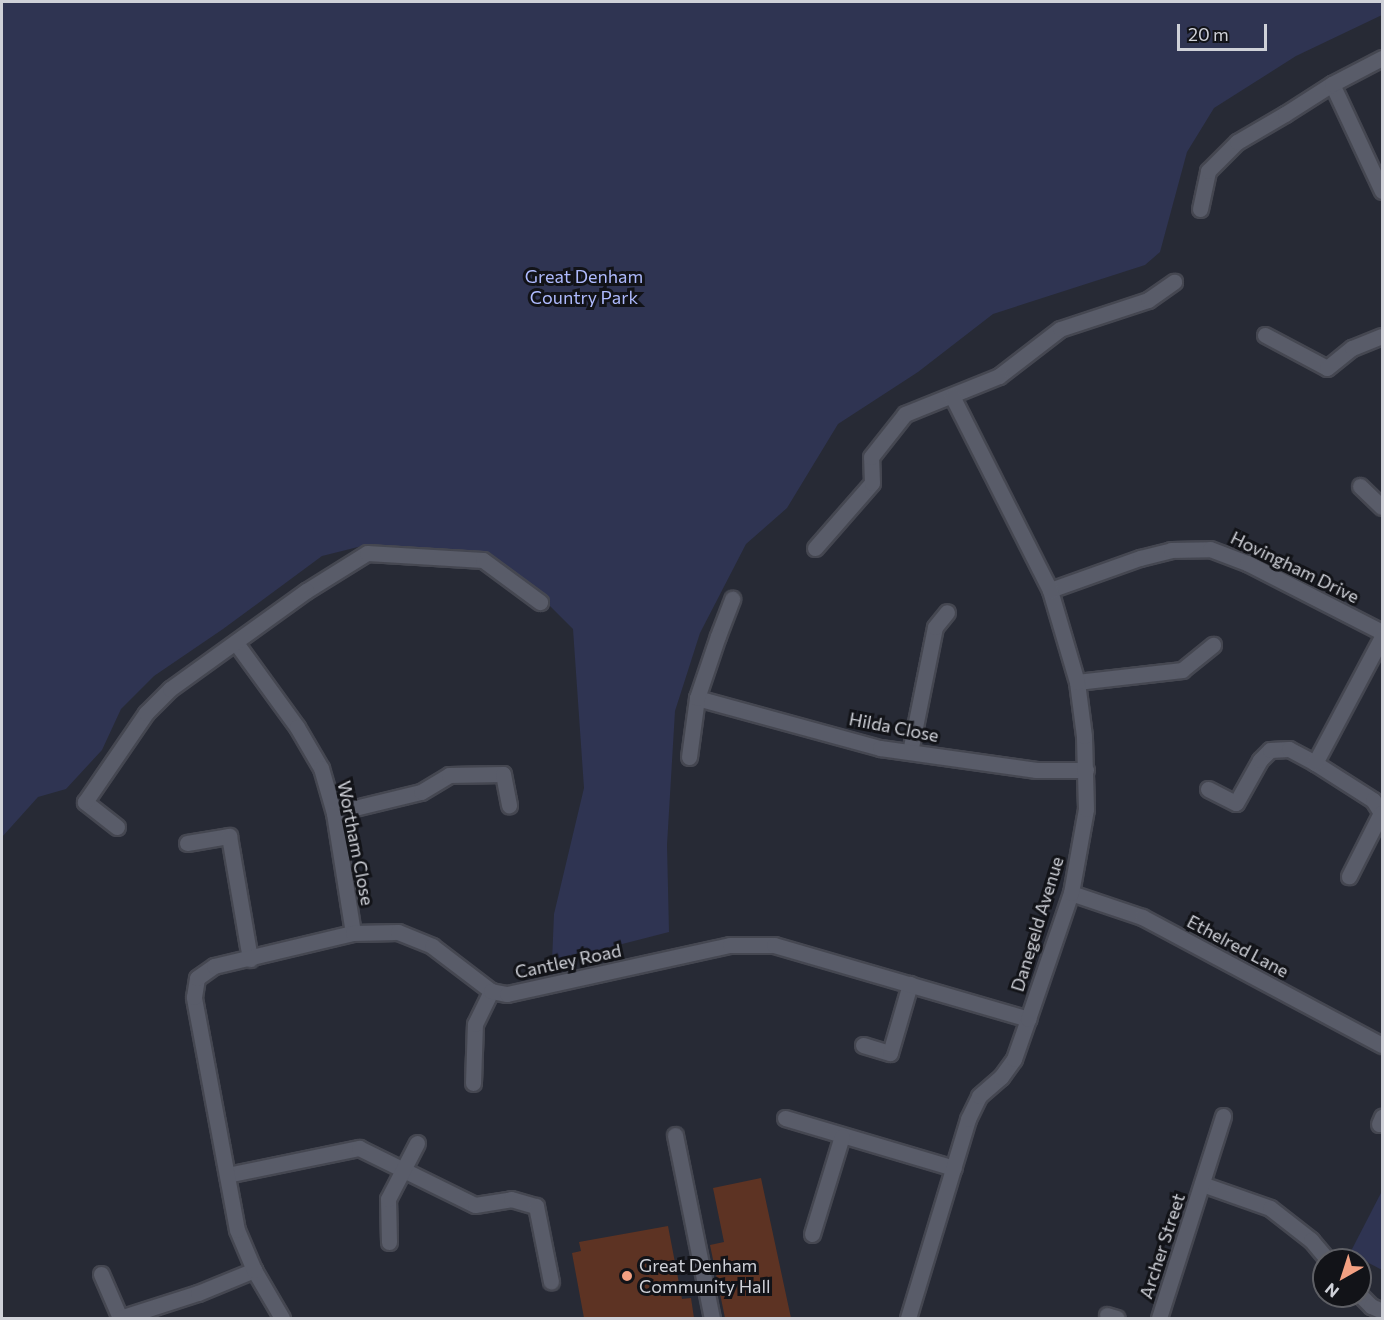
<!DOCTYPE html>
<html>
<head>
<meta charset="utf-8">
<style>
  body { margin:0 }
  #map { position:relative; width:1384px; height:1320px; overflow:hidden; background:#272a35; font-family:Commissioner,sans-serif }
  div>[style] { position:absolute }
  .green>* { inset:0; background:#2f3452 }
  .building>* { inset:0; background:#5d3323 }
  .roads { filter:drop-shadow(2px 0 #454751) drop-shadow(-2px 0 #454751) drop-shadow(0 2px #454751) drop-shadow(0 -2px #454751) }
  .lane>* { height:15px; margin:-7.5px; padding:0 7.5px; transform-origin:7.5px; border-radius:7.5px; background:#595c69 }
  .street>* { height:15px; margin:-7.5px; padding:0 7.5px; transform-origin:7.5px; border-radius:7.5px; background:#595c69 }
  .dots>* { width:16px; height:16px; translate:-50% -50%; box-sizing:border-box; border:3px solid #121318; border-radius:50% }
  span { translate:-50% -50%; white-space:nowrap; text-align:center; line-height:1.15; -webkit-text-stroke:6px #121318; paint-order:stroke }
  .park-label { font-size:18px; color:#aebafd }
  .street-label { font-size:18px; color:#cfd1d8 }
  .poi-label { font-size:18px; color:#cfd1d8 }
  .left { translate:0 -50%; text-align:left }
  .frame { position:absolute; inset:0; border:3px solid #cfd1d8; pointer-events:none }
  .north { position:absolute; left:1312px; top:1248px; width:60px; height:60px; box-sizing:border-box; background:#121318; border:2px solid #5e5f65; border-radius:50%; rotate:219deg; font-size:16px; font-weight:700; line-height:24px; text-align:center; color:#cfd1d8 }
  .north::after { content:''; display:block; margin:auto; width:21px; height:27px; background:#f3a082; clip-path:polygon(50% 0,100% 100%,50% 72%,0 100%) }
  .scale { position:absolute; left:1177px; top:24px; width:90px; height:27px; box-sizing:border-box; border:3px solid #cfd1d8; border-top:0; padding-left:8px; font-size:18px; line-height:21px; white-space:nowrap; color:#cfd1d8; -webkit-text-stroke:4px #121318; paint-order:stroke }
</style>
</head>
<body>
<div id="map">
  <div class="green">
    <i style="clip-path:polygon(2px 2px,1382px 2px,1382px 15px,1296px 56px,1214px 108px,1187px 152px,1160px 252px,1145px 265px,993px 314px,918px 372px,838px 424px,787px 508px,746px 544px,700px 633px,675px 711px,667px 845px,669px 932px,552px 962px,554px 914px,584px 788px,573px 629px,522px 578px,486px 555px,362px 546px,322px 556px,223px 629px,154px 676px,121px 709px,102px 750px,66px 789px,38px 797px,2px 837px)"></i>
    <i style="clip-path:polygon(1382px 1191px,1382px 1270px,1350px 1253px)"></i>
  </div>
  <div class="building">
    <i style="clip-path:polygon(761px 1178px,791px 1318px,725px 1318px,710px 1245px,724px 1242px,713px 1188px)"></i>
    <i style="clip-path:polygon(668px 1226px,682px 1299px,691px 1298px,694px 1318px,584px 1318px,572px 1253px,581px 1251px,579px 1242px)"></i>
  </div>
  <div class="roads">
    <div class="lane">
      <i style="left:1200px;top:209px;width:39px;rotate:-78deg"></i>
      <i style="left:1208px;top:171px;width:41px;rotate:-45deg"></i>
      <i style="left:1237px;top:142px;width:56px;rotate:-30.3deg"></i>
      <i style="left:1265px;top:335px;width:70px;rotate:28deg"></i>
      <i style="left:1327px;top:368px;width:32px;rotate:-39deg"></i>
      <i style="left:1352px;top:348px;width:32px;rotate:-22deg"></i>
      <i style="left:999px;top:376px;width:77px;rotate:-37.6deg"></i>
      <i style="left:1060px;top:329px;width:93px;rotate:-18.2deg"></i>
      <i style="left:1148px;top:300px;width:32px;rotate:-35deg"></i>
      <i style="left:1360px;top:486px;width:30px;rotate:44deg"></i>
      <i style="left:815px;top:548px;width:86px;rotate:-48.8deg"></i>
      <i style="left:872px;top:483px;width:26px;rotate:-92deg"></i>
      <i style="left:871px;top:457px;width:55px;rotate:-51.7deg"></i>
      <i style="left:306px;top:591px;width:72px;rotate:-31.9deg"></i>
      <i style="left:367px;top:553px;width:116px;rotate:3.5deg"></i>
      <i style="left:483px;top:560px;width:71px;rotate:36.4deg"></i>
      <i style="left:718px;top:636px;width:40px;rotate:-69deg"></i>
      <i style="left:1077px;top:682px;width:106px;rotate:-6.5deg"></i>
      <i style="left:1182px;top:670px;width:40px;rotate:-39deg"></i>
      <i style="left:910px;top:752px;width:127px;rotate:-78.7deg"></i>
      <i style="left:935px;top:627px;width:19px;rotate:-51deg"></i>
      <i style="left:1315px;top:763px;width:69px;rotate:32.5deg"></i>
      <i style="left:1373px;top:800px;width:15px;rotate:58deg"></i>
      <i style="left:1381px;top:813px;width:71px;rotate:116.9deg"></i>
      <i style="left:1208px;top:789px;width:31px;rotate:27deg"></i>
      <i style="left:1236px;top:803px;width:49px;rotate:-60.8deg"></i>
      <i style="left:1260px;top:760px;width:14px;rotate:-45deg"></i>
      <i style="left:1270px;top:750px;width:19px;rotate:-3deg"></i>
      <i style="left:334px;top:813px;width:89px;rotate:-13.6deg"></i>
      <i style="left:421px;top:792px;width:33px;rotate:-31deg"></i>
      <i style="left:449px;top:775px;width:54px;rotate:-1.1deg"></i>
      <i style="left:503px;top:774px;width:32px;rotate:79deg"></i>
      <i style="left:117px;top:827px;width:41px;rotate:-142deg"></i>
      <i style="left:85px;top:802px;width:108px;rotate:-55.6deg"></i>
      <i style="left:146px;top:713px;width:34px;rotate:-45deg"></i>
      <i style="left:187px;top:843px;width:43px;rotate:-9.5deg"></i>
      <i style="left:229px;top:836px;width:125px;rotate:80.3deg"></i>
      <i style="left:863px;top:1045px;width:28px;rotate:17deg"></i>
      <i style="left:890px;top:1053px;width:72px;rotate:-73.8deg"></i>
      <i style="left:473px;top:1083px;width:59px;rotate:-88.1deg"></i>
      <i style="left:475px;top:1024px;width:37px;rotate:-64deg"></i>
      <i style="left:785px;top:1118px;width:176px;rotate:16.5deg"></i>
      <i style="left:675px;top:1135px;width:187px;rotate:78.6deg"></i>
      <i style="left:227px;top:1175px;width:135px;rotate:-11.6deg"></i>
      <i style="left:359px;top:1148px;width:129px;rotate:26.2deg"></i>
      <i style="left:475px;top:1205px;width:36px;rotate:-9deg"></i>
      <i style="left:511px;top:1199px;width:26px;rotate:16deg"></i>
      <i style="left:536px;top:1206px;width:77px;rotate:78.8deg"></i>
      <i style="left:812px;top:1234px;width:102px;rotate:-73deg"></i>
      <i style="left:389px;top:1242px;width:43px;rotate:-91.3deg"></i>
      <i style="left:388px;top:1199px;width:63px;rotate:-62.6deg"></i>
      <i style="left:101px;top:1274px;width:48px;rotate:66.6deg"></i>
      <i style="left:120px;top:1318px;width:82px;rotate:-17.8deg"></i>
      <i style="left:198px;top:1293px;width:61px;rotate:-22.3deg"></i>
    </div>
    <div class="street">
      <i style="left:1332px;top:84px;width:118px;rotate:65deg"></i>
      <i style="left:1285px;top:114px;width:56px;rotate:-32.6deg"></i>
      <i style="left:1332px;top:84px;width:56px;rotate:-27.5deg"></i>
      <i style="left:905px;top:414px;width:101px;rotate:-22deg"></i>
      <i style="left:1050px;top:590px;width:96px;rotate:-19.6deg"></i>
      <i style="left:1140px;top:558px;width:32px;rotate:-14deg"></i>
      <i style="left:1171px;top:550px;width:39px;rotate:-1deg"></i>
      <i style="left:1210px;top:549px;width:40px;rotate:21deg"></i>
      <i style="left:1247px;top:563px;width:152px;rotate:27.1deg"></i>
      <i style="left:236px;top:643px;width:104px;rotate:54deg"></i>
      <i style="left:297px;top:727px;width:48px;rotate:59.7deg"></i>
      <i style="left:321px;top:768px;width:47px;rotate:73.9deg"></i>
      <i style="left:334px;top:813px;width:121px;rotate:81deg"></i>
      <i style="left:170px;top:689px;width:168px;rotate:-35.8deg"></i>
      <i style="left:697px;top:698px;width:190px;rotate:15.3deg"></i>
      <i style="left:880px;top:748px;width:158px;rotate:8deg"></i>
      <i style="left:1036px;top:770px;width:50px"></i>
      <i style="left:1289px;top:749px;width:30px;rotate:28deg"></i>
      <i style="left:1315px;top:763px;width:143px;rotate:-62deg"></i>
      <i style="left:689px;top:757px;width:60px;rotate:-82.3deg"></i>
      <i style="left:697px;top:698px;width:65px;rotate:-71.3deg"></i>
      <i style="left:1071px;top:893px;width:75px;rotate:18.7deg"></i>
      <i style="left:1142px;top:917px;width:272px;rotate:28.1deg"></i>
      <i style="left:1379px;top:1124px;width:8px;rotate:-67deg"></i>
      <i style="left:1202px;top:1184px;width:72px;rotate:19.4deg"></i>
      <i style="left:1270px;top:1208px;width:52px;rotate:38deg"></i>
      <i style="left:1311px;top:1240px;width:26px;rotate:50deg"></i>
      <i style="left:1360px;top:1295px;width:16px;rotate:45deg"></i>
      <i style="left:1371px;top:1306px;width:12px;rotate:24deg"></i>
      <i style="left:1107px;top:1315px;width:10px;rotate:17deg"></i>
      <i style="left:282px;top:1318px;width:56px;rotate:-120.3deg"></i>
      <i style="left:254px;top:1270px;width:43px;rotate:-113deg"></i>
      <i style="left:237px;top:1230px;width:237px;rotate:-100.5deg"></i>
      <i style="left:194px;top:997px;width:19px;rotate:-81deg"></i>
      <i style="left:197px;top:978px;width:21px;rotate:-35deg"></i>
      <i style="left:214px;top:966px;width:143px;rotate:-13.4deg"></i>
      <i style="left:353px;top:933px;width:45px;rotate:-1.3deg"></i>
      <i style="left:398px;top:932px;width:37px;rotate:22deg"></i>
      <i style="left:432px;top:946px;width:74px;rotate:37.3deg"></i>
      <i style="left:491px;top:991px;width:16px;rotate:11deg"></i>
      <i style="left:507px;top:994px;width:228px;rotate:-12.4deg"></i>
      <i style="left:730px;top:945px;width:44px"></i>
      <i style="left:774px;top:945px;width:265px;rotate:16.2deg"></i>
      <i style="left:908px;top:1318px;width:208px;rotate:-73.2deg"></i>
      <i style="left:968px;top:1119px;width:25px;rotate:-64deg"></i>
      <i style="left:979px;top:1096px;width:29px;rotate:-41deg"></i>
      <i style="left:1001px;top:1077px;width:22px;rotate:-54deg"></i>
      <i style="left:1014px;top:1059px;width:42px;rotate:-70.7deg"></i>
      <i style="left:1028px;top:1019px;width:133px;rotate:-71.2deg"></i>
      <i style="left:1071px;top:893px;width:85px;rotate:-79.9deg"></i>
      <i style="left:1086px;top:809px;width:73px;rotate:-91.6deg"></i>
      <i style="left:1084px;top:736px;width:54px;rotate:-97.4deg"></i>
      <i style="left:1077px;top:682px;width:96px;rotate:-106.4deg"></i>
      <i style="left:1050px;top:590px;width:217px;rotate:-116.8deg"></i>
      <i style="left:1159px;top:1318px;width:212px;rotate:-72.4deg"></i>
    </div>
  </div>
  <div class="dots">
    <i style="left:627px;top:1276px;background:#f3a082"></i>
  </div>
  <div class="park-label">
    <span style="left:584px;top:287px">Great Denham<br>Country Park</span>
  </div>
  <div class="street-label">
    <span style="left:1295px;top:567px;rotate:26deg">Hovingham Drive</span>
    <span style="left:894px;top:727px;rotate:11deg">Hilda Close</span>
    <span style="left:356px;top:843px;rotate:79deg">Wortham Close</span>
    <span style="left:1037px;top:924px;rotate:-73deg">Danegeld Avenue</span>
    <span style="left:1238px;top:946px;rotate:28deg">Ethelred Lane</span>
    <span style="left:568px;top:961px;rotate:-12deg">Cantley Road</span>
    <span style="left:1162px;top:1246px;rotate:-72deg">Archer Street</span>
  </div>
  <div class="poi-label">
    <span class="left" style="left:639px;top:1276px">Great Denham<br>Community Hall</span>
  </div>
  <div class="frame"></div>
  <div class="north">N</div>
  <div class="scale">20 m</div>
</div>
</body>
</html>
